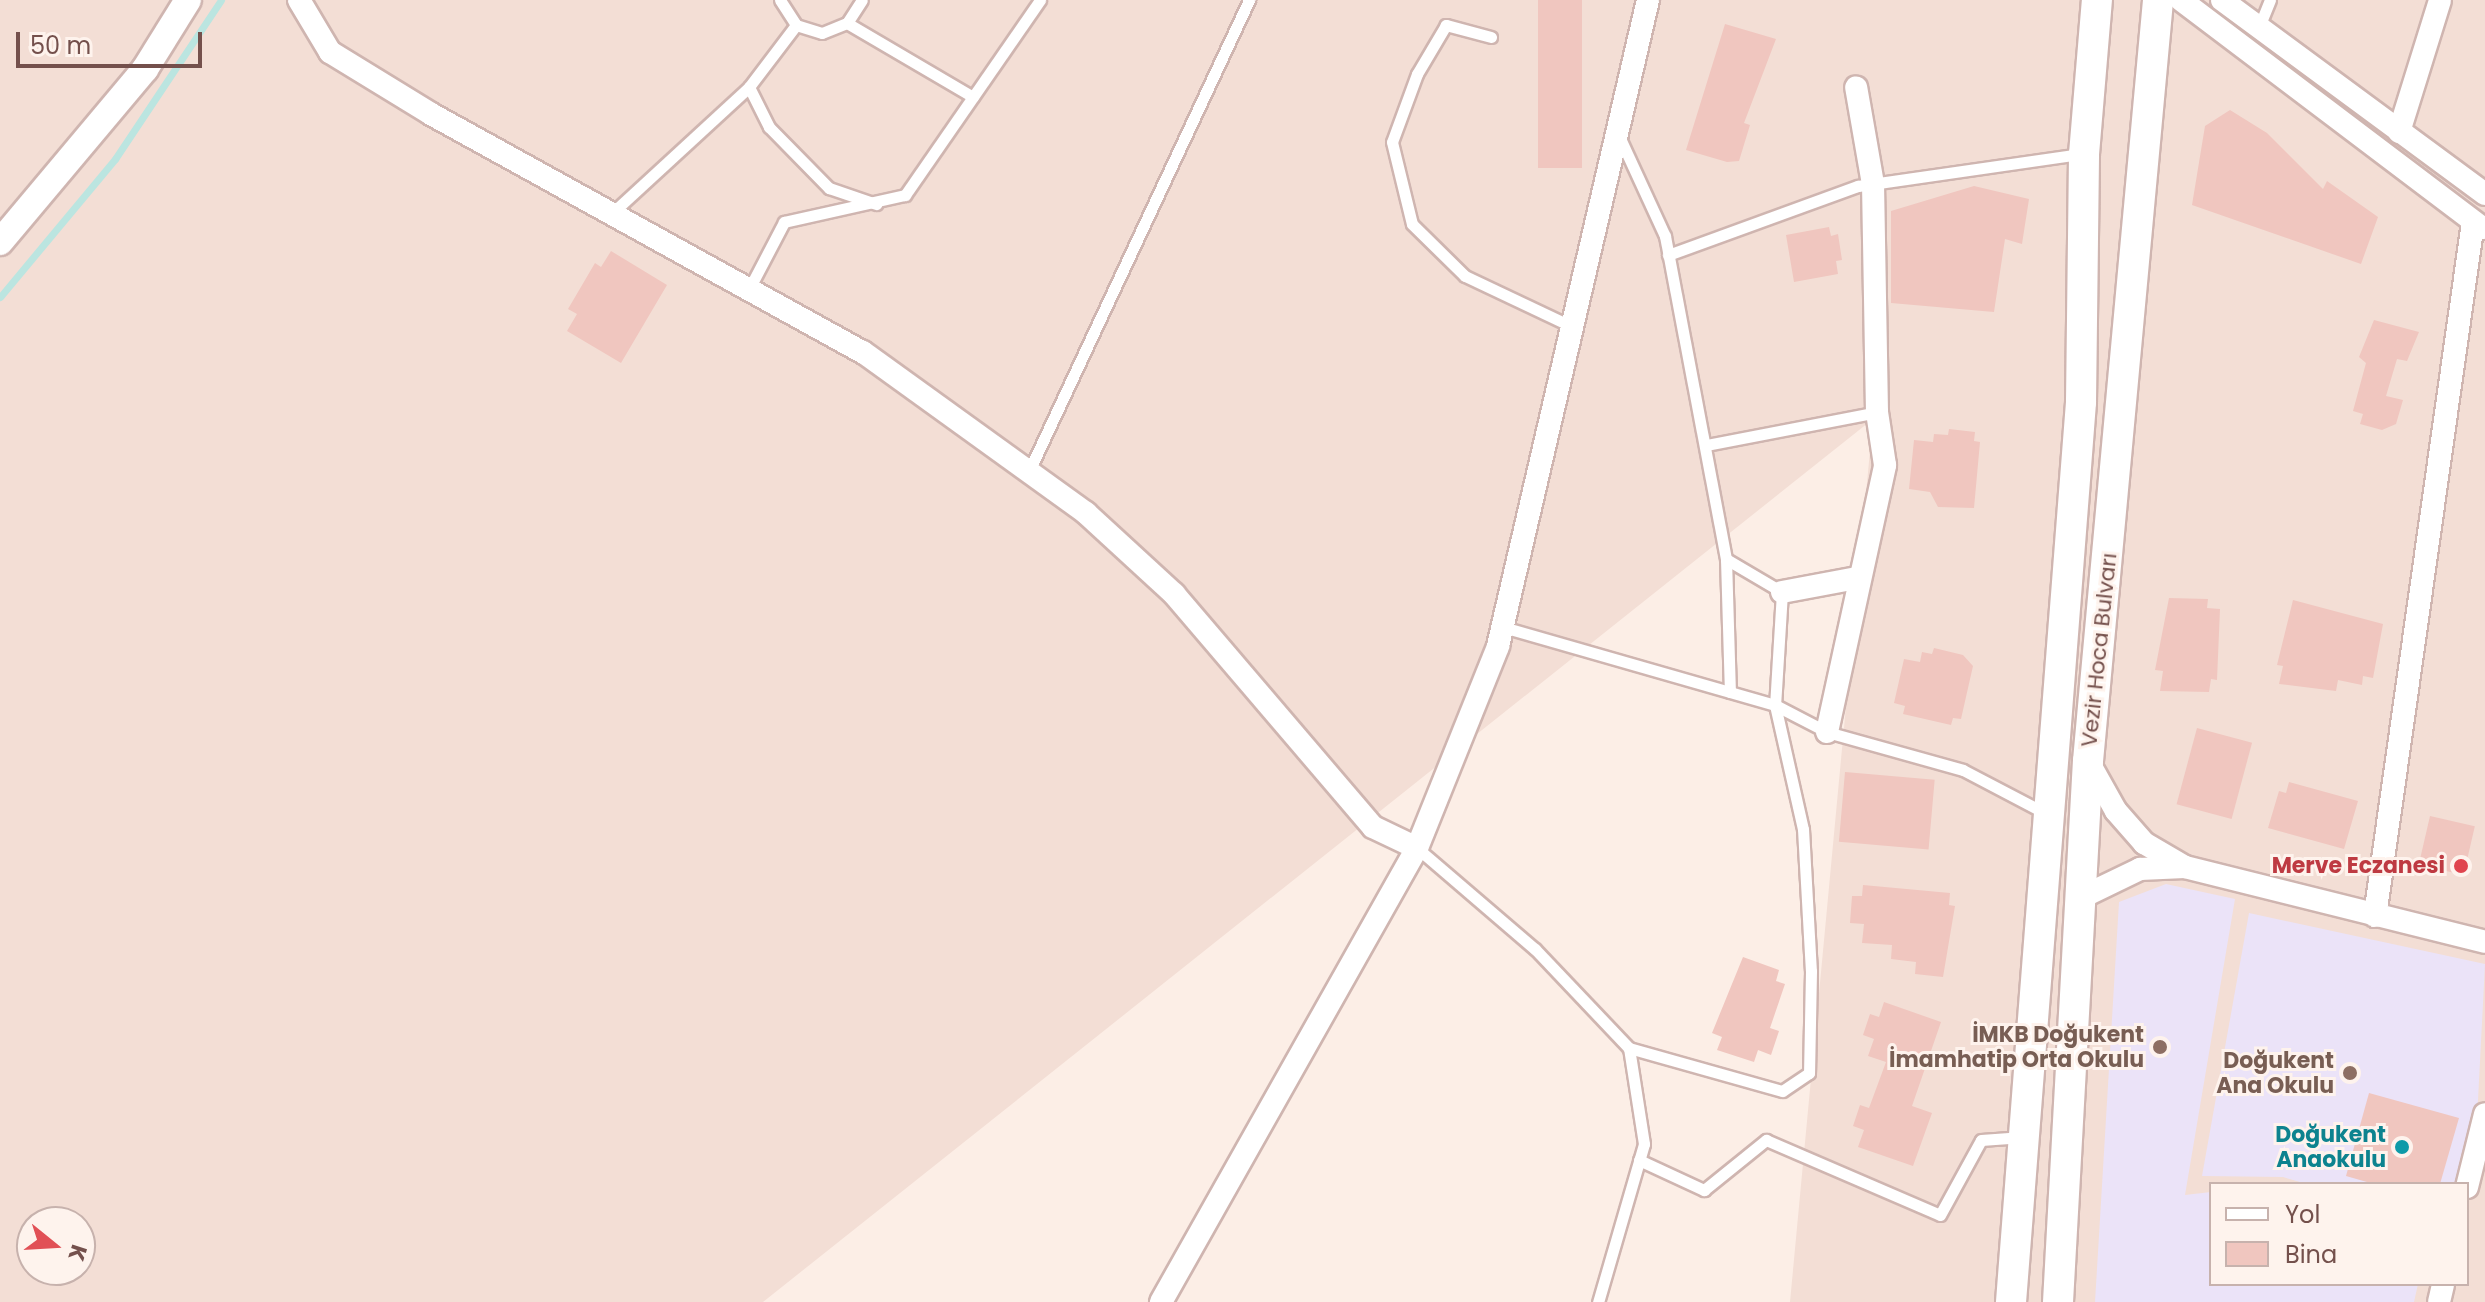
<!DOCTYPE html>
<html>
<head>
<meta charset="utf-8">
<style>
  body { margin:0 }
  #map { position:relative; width:2485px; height:1302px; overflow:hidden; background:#fceee6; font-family:Poppins,sans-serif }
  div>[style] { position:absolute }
  .residential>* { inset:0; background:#f3ded5 }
  .education>* { inset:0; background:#ebe3f8 }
  .stream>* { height:7px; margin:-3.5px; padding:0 3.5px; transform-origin:3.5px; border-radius:3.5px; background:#bbe5e0 }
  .building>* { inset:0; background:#f0c6bf; transform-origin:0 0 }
  .roads { filter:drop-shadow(2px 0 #cfb5b0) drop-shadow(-2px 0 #cfb5b0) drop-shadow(0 2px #cfb5b0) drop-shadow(0 -2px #cfb5b0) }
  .service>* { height:11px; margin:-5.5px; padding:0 5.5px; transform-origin:5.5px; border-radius:5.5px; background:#fff }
  .minor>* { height:22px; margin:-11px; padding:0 11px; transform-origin:11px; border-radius:11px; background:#fff }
  .tertiary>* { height:26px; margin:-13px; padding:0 13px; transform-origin:13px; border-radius:13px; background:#fff }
  .secondary>* { height:30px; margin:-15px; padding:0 15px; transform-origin:15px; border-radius:15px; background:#fff }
  .dots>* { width:22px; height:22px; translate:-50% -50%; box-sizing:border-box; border:4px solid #fef3ed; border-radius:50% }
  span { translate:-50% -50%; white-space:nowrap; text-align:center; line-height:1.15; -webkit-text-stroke:6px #fef3ed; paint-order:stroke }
  .street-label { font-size:22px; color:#74504c }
  .health-label { font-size:22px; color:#be3a42; font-weight:700 }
  .right { translate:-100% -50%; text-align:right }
  .education-label { font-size:22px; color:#785e54; font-weight:700 }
  .culture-label { font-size:22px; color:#0d838f; font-weight:700 }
  .legend { position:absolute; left:2209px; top:1182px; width:260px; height:104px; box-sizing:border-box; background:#fef3ed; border:2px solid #c7b2ad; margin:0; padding:10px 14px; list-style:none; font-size:24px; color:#74504c }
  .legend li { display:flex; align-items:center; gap:16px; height:40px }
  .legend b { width:40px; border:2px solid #c7b2ad }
  .north { position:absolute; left:16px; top:1206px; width:80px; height:80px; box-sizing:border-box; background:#fef3ed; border:2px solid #c7b2ad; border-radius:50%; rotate:108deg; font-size:22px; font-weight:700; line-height:32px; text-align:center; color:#74504c }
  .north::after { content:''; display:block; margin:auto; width:28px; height:36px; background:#e15056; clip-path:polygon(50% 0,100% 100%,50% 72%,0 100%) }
  .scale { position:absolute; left:16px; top:32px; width:186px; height:36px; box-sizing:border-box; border:4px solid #74504c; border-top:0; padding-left:10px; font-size:24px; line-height:28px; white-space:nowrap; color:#74504c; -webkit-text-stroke:6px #fef3ed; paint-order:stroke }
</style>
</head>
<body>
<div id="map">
  <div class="residential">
    <i style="clip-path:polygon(evenodd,0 0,2485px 0,2485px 1302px,1790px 1302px,1873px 419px,763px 1302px,0 1302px,0 0,2211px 1184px,2467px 1184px,2467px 1284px,2211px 1284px,2211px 1184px,0 0,32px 1222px,80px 1222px,80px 1270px,32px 1270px,32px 1222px)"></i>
  </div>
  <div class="education">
    <i style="clip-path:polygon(2166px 884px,2235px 899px,2185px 1195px,2211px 1192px,2211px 1284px,2418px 1284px,2414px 1302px,2095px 1302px,2119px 902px)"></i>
    <i style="clip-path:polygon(2249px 913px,2485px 964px,2475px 1159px,2465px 1184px,2307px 1184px,2283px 1177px,2202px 1176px)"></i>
  </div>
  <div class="stream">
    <i style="left:0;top:297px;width:180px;rotate:-50.2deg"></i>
    <i style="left:115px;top:159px;width:191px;rotate:-56.3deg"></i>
  </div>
  <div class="building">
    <i style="left:1538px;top:0;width:44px;height:168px"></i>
    <i style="clip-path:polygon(1725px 24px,1776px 39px,1744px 123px,1750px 125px,1739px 161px,1727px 162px,1686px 150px)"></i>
    <i style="clip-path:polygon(2230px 110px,2267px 133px,2323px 189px,2327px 181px,2378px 217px,2361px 264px,2192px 205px,2205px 126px)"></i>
    <i style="clip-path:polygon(1974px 186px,2029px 199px,2022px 244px,2005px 239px,1994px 312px,1891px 303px,1891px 211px)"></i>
    <i style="clip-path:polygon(1829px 227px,1831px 236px,1838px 234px,1842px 260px,1836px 261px,1838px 274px,1794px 282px,1786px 235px)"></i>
    <i style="clip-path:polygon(611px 251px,667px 285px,621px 363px,567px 331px,577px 314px,568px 309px,595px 263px,601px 267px)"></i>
    <i style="clip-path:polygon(2374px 320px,2419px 332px,2407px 361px,2397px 359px,2386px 396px,2403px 400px,2396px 424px,2382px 430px,2360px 424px,2363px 414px,2353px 411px,2366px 363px,2359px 357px)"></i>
    <i style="clip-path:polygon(1949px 429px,1975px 432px,1974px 441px,1980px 442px,1974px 508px,1938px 507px,1930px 492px,1909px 489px,1914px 440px,1933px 442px,1934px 434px,1948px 435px)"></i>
    <i style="clip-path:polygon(2169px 598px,2208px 599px,2207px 608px,2220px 609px,2217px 680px,2211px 679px,2209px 692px,2160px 691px,2163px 671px,2155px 670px)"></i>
    <i style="clip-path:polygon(2293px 600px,2383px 624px,2373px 678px,2363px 676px,2362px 685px,2338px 680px,2336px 691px,2279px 684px,2283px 666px,2277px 665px)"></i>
    <i style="clip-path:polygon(1934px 648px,1963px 655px,1973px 666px,1961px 719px,1953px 718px,1951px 725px,1903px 714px,1905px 706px,1894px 703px,1904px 659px,1920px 662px,1922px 652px,1932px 654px)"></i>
    <i style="left:2197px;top:728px;width:57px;height:79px;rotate:15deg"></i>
    <i style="left:1845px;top:772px;width:90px;height:70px;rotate:5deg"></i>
    <i style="clip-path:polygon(2289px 782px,2358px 801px,2344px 849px,2268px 828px,2279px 791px,2286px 793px)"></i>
    <i style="left:2430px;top:816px;width:46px;height:50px;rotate:13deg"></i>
    <i style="clip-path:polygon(1863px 885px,1950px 893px,1949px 905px,1955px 906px,1943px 977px,1915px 974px,1916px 962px,1891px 959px,1892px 945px,1862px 943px,1864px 924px,1850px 923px,1852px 896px,1862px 896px)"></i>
    <i style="clip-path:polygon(1743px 957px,1779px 970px,1776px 981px,1785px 984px,1770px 1028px,1779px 1031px,1771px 1055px,1758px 1050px,1754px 1062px,1717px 1050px,1722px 1037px,1712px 1033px)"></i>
    <i style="clip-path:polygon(1884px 1002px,1941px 1022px,1912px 1106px,1932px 1113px,1913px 1166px,1858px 1147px,1864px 1130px,1853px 1126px,1860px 1105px,1869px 1108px,1886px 1062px,1868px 1056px,1874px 1039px,1863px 1035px,1870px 1014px,1879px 1017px)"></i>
    <i style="clip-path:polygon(2369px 1093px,2459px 1118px,2440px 1184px,2374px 1184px,2346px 1176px)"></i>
  </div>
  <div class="roads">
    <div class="service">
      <i style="left:780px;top:0;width:30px;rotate:57deg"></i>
      <i style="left:796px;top:25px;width:27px;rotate:17deg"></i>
      <i style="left:822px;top:33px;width:27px;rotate:-22deg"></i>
      <i style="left:847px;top:23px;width:27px;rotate:-57deg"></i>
      <i style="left:847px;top:23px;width:146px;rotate:30.4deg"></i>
      <i style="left:2259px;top:27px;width:29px;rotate:-68deg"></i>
      <i style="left:1491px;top:37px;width:47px;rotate:-165.1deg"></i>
      <i style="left:1446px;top:25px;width:57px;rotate:120.6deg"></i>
      <i style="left:1417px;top:74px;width:72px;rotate:110.2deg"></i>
      <i style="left:1392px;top:142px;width:84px;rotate:76.3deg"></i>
      <i style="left:1412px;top:224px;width:74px;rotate:44.5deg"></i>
      <i style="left:1465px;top:276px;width:117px;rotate:25.3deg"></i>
      <i style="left:749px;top:87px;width:45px;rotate:63.4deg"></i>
      <i style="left:769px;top:127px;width:86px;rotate:45.5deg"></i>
      <i style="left:829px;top:188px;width:50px;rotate:18.8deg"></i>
      <i style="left:1619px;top:136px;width:110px;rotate:65.3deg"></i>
      <i style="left:1665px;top:236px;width:329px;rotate:79.3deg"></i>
      <i style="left:1726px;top:559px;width:65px;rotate:30.5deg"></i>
      <i style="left:1782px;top:592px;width:113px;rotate:93.5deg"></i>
      <i style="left:1775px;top:705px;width:127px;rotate:77.3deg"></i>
      <i style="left:1803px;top:829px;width:142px;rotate:86.8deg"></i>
      <i style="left:1811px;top:971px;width:102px;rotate:91.1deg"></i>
      <i style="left:1809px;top:1073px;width:32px;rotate:146deg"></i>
      <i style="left:1782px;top:1091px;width:159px;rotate:-164.3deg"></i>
      <i style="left:611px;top:214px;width:188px;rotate:-42.6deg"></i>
      <i style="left:749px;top:87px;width:78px;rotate:-52.8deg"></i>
      <i style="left:1668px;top:255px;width:202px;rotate:-20deg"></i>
      <i style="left:1858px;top:186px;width:225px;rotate:-8.2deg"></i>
      <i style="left:748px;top:291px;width:78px;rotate:-62.4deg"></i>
      <i style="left:784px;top:222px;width:124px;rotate:-12.6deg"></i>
      <i style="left:905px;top:195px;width:237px;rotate:-55.3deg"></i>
      <i style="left:1706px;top:445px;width:174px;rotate:-10.9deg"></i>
      <i style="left:1029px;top:471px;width:520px;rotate:-64.96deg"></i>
      <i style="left:1726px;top:559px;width:133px;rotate:88.3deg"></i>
      <i style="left:1503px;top:627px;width:283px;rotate:16deg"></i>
      <i style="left:1775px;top:705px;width:59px;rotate:27.4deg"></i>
      <i style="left:1827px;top:732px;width:141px;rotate:15.6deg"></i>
      <i style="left:1963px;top:770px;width:93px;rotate:27.7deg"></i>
      <i style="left:1417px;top:848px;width:155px;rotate:40.6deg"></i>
      <i style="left:1535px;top:949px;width:137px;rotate:46.5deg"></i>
      <i style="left:1629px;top:1048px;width:97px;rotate:81.1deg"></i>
      <i style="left:1644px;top:1144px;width:165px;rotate:106.2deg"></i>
      <i style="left:1639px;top:1160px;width:72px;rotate:24.8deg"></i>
      <i style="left:1704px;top:1190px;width:80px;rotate:-38.9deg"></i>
      <i style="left:1766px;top:1140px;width:189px;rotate:23.3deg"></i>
      <i style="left:1940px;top:1215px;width:85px;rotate:-61.3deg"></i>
      <i style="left:1981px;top:1140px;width:42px;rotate:-4.1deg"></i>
    </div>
    <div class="minor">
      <i style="left:299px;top:0;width:61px;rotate:59.2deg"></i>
      <i style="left:330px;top:52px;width:119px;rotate:31.5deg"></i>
      <i style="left:431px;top:114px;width:493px;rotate:28.9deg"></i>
      <i style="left:863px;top:352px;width:275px;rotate:35.8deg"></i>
      <i style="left:1086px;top:513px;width:120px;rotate:42.6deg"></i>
      <i style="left:1174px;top:594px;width:306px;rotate:49.5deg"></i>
      <i style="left:1373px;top:827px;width:49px;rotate:25.5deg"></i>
      <i style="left:2181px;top:0;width:378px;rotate:37.1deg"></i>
      <i style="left:2222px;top:0;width:327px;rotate:36.4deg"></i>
      <i style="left:2399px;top:132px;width:138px;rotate:-72.7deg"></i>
      <i style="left:1782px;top:592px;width:76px;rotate:-10.6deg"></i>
      <i style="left:1827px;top:732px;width:273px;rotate:-77.7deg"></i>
      <i style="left:1885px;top:465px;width:54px;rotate:-98.6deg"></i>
      <i style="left:1877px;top:412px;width:228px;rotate:-91deg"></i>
      <i style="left:1873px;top:184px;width:98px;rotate:-99.9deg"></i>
      <i style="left:2088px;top:761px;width:57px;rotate:60.8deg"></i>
      <i style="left:2116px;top:811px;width:43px;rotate:48.8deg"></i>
      <i style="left:2144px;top:843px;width:48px;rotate:30.3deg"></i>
      <i style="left:2185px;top:867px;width:309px;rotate:14deg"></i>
      <i style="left:2080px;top:898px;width:67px;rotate:-25.8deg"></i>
      <i style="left:2140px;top:869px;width:45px;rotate:-2.5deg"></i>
      <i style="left:2375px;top:916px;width:701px;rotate:-81.96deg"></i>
      <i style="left:2467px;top:1187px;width:75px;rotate:-76.1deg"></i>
      <i style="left:1161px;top:1302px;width:521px;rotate:-60.58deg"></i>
      <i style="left:1417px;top:848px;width:218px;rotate:-68.1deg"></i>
      <i style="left:1498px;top:646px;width:663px;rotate:-76.93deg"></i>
      <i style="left:2439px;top:1302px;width:18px;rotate:-77deg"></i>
    </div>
    <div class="tertiary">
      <i style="left:0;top:242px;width:226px;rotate:-50deg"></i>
      <i style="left:145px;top:69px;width:81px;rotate:-58.1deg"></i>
    </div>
    <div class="secondary">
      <i style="left:2011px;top:1302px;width:903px;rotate:-85.55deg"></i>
      <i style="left:2081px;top:402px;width:248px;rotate:-89.3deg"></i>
      <i style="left:2084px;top:154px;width:155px;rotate:-85.2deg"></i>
      <i style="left:2058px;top:1302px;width:542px;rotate:-86.83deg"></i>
      <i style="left:2088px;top:761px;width:764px;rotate:-84.74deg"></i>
    </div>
  </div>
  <div class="dots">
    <i style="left:2461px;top:866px;background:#e0444e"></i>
    <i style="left:2160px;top:1047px;background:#8d6e63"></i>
    <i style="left:2350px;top:1073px;background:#8d6e63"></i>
    <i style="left:2402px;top:1147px;background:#0f9aa8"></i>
  </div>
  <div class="street-label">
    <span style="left:2099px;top:650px;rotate:-84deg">Vezir Hoca Bulvarı</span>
  </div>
  <div class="health-label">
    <span class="right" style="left:2445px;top:866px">Merve Eczanesi</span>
  </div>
  <div class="education-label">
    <span class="right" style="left:2144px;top:1047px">İMKB Doğukent<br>İmamhatip Orta Okulu</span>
    <span class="right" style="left:2334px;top:1073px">Doğukent<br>Ana Okulu</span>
  </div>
  <div class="culture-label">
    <span class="right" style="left:2386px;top:1147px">Doğukent<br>Anaokulu</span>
  </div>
  <ul class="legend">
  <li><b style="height:10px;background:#fff"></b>Yol</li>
  <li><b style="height:22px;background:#f0c6bf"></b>Bina</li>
  </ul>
  <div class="north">K</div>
  <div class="scale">50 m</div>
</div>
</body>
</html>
